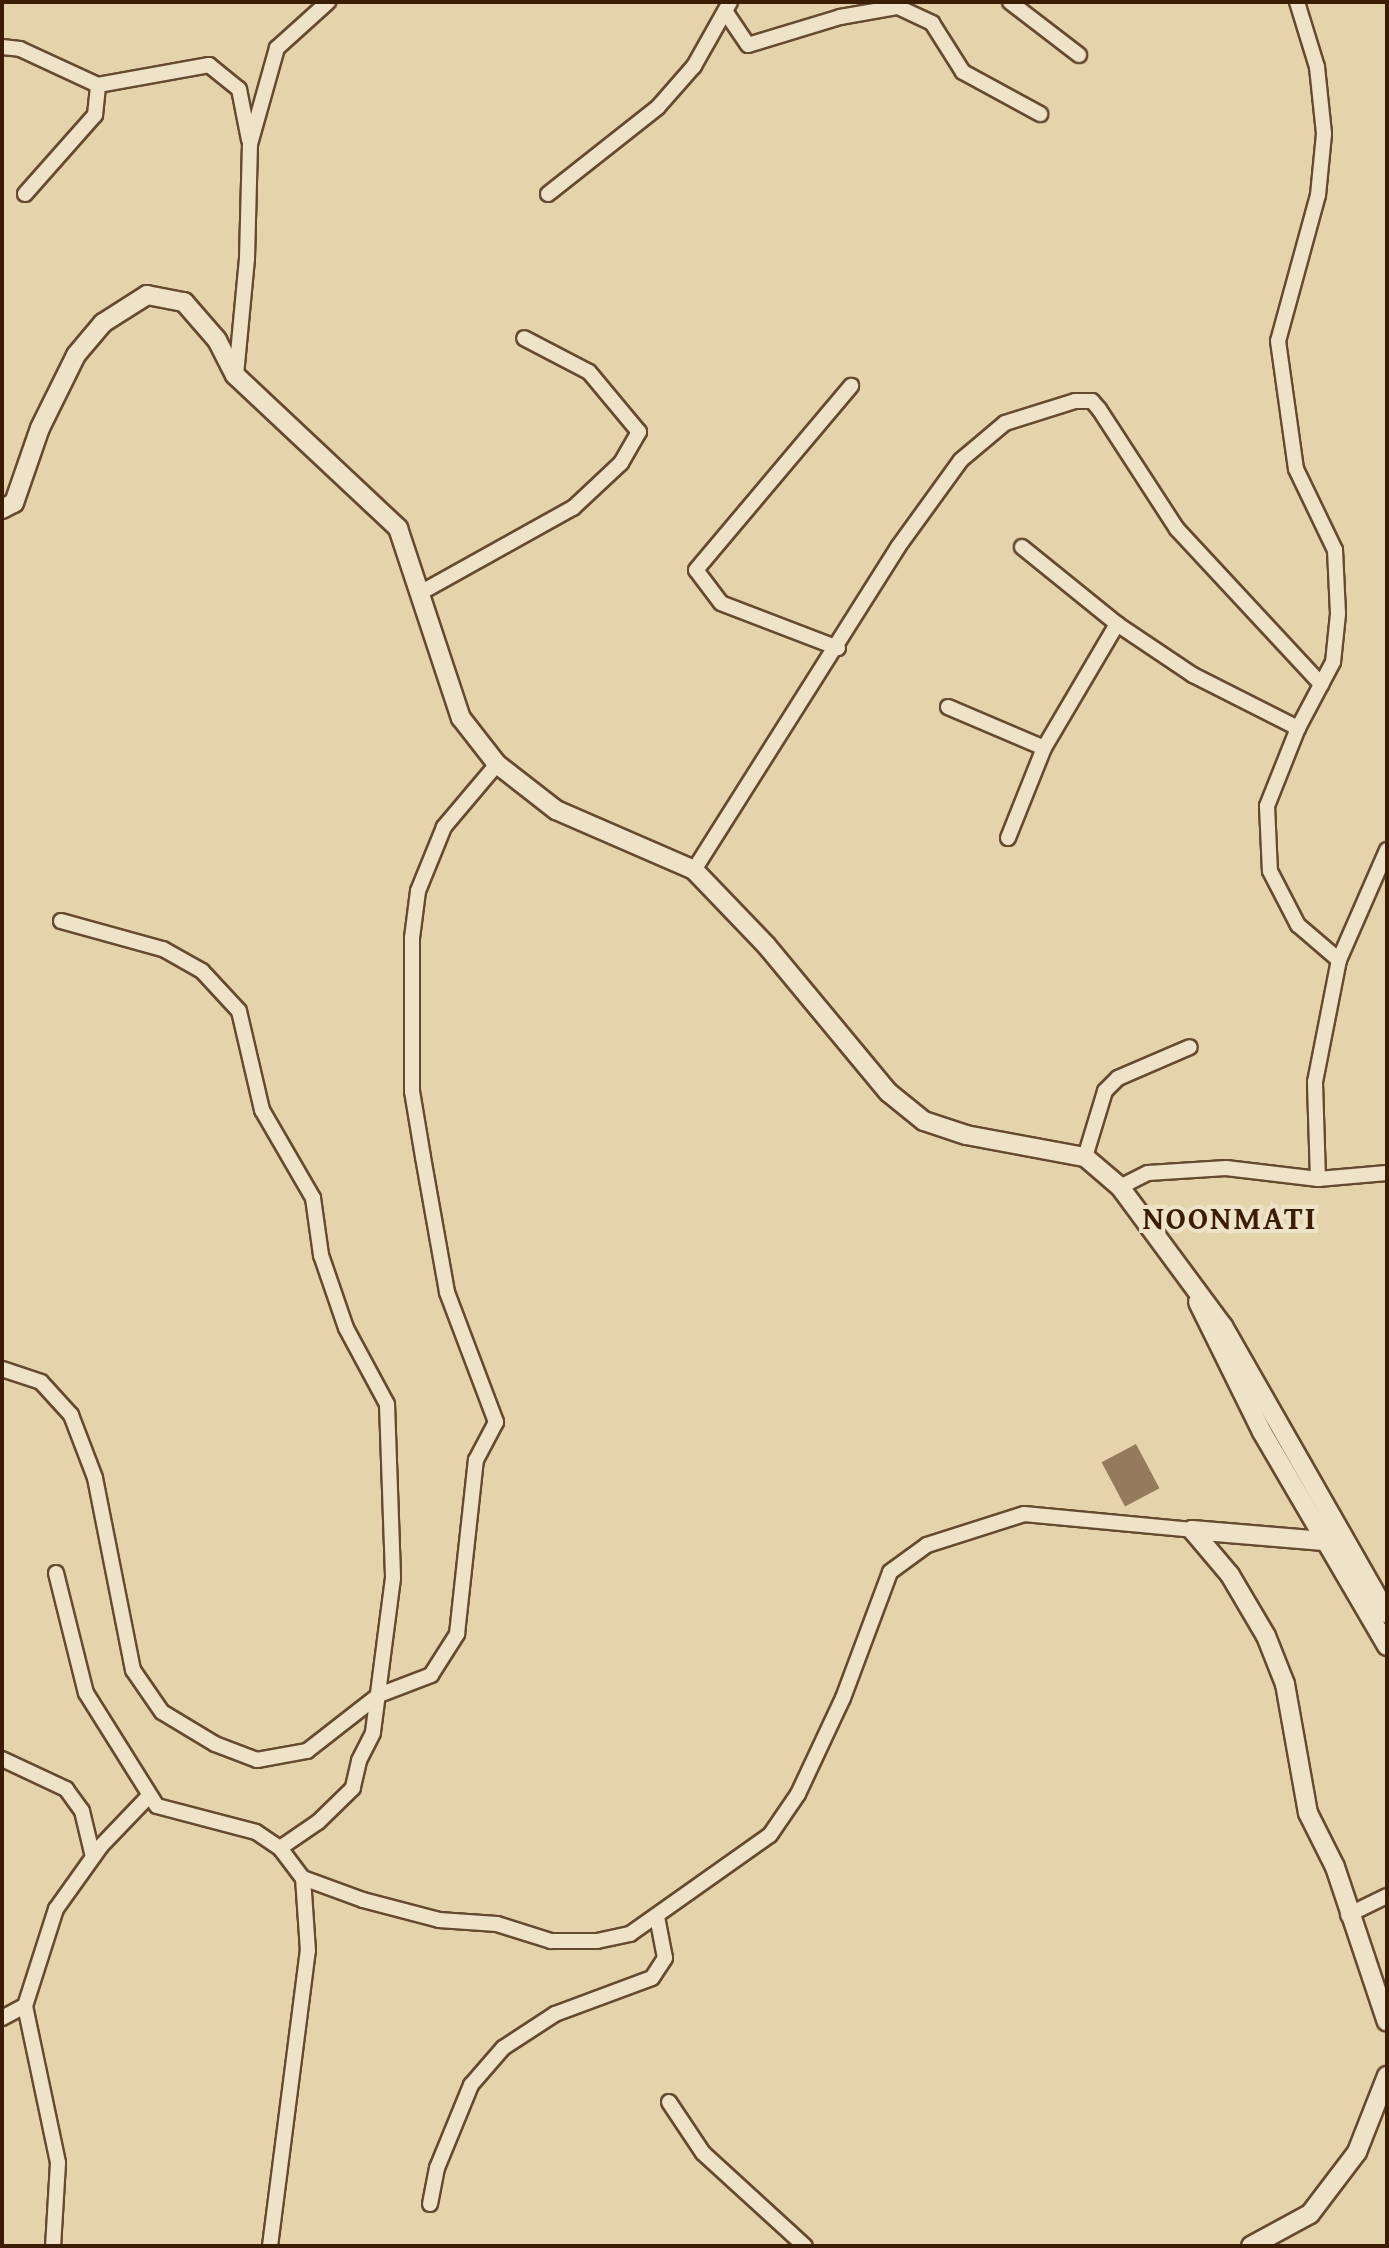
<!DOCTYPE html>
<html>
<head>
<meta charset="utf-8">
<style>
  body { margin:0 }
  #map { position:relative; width:1389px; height:2248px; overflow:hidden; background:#e5d3ac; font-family:"Gentium Book Plus",serif }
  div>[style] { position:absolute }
  .building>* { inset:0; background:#937b5c; transform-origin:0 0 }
  .roads { filter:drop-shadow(2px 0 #664a2f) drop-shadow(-2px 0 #664a2f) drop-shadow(0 2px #664a2f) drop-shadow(0 -2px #664a2f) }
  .minor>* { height:14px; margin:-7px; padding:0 7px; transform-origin:7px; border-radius:7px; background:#eee2c9 }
  .tertiary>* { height:18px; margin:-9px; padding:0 9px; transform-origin:9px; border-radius:9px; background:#eee2c9 }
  span { translate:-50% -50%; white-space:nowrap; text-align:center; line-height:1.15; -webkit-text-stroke:8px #eee2c9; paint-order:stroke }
  .district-label { font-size:32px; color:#3b1c05; font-weight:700; letter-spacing:2px }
  .frame { position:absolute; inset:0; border:4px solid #3b1c05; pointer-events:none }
</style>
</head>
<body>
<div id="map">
  <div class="building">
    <i style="left:1136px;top:1444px;width:50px;height:39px;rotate:62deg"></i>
  </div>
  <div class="roads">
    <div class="minor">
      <i style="left:1010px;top:2px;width:87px;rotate:37.5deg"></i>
      <i style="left:1297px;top:2px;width:68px;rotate:72.9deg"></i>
      <i style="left:1317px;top:67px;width:67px;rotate:84deg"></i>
      <i style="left:1324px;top:134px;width:61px;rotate:95.6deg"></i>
      <i style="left:1318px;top:195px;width:151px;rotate:105.3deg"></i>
      <i style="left:1278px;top:341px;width:129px;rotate:82deg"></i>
      <i style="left:1296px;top:469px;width:90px;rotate:64.3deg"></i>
      <i style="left:1335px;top:550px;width:64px;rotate:87.3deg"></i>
      <i style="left:1338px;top:614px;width:48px;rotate:95.9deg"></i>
      <i style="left:1333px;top:662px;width:75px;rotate:117.9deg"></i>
      <i style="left:1298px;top:728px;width:84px;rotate:111.7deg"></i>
      <i style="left:1267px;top:806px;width:65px;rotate:87.4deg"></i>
      <i style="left:1270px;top:871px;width:61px;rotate:62.6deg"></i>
      <i style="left:1298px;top:925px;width:54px;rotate:40.5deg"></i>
      <i style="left:727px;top:14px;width:37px;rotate:56deg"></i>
      <i style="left:748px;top:45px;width:96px;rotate:-16.9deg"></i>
      <i style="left:840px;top:17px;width:59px;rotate:-9.8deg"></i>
      <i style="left:898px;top:7px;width:38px;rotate:25deg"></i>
      <i style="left:932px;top:23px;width:58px;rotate:57.7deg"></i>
      <i style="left:963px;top:72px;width:88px;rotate:28.6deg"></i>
      <i style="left:2px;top:47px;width:18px;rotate:6deg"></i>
      <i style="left:20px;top:49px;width:86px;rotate:24.8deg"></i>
      <i style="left:98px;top:85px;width:113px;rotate:-10.2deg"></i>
      <i style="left:209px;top:65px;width:38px;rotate:39deg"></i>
      <i style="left:239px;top:89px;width:52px;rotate:78.9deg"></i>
      <i style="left:25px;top:194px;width:106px;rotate:-48.5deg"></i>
      <i style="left:95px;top:115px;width:30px;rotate:-84deg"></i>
      <i style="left:548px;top:194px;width:140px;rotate:-38.3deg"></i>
      <i style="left:658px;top:107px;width:55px;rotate:-48.7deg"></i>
      <i style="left:694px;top:66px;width:73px;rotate:-60.6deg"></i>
      <i style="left:236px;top:375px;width:118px;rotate:-84.6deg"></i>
      <i style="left:247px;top:258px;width:114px;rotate:-88.5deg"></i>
      <i style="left:250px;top:144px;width:100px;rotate:-74.3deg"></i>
      <i style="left:277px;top:48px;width:69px;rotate:-42deg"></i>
      <i style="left:1022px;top:547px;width:122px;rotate:39deg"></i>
      <i style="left:1117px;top:624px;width:92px;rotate:33.9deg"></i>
      <i style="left:1193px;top:675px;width:118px;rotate:26.8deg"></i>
      <i style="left:420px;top:593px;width:175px;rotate:-29.1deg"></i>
      <i style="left:573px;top:508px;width:66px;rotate:-43.2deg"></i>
      <i style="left:621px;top:463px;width:36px;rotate:-60deg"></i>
      <i style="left:639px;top:432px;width:78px;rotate:-129.8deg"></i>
      <i style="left:589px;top:372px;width:73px;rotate:-152.4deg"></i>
      <i style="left:838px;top:648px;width:125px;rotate:-159deg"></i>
      <i style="left:721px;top:603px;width:41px;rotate:-127.1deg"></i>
      <i style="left:696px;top:570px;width:241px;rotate:-49.9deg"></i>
      <i style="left:948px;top:707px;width:104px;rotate:23.1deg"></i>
      <i style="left:1008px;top:838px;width:97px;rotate:-68.2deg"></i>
      <i style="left:1044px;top:748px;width:144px;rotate:-59.5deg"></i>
      <i style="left:694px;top:870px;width:382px;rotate:-57.7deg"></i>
      <i style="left:898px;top:547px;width:107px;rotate:-54.1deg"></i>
      <i style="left:961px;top:460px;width:57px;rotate:-40.1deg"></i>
      <i style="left:1005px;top:423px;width:73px;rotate:-17.4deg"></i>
      <i style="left:1075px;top:401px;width:17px"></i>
      <i style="left:1092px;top:401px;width:11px;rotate:49deg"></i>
      <i style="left:1099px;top:409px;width:143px;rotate:57deg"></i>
      <i style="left:1177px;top:529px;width:212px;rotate:47.1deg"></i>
      <i style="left:61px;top:921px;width:106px;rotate:15.4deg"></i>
      <i style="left:163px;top:949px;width:45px;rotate:29.4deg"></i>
      <i style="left:202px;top:971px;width:54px;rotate:47.2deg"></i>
      <i style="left:239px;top:1011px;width:102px;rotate:76.9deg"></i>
      <i style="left:262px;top:1110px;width:102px;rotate:59.9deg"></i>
      <i style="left:313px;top:1198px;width:58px;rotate:82deg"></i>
      <i style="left:321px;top:1255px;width:77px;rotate:71.1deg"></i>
      <i style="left:346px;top:1328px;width:86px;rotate:61.7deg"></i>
      <i style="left:387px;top:1404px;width:174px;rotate:88deg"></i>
      <i style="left:393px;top:1578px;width:156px;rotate:97.4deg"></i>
      <i style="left:373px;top:1733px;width:31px;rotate:117deg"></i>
      <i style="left:359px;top:1761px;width:28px;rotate:103deg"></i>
      <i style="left:353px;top:1788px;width:49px;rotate:135.8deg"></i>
      <i style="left:318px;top:1822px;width:46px;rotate:145.6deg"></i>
      <i style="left:1085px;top:1157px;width:69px;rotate:-73.1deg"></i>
      <i style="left:1105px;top:1091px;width:18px;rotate:-45deg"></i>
      <i style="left:1118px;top:1078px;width:78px;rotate:-23.3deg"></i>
      <i style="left:1318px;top:1179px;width:97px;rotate:-91.8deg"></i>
      <i style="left:1315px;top:1082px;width:124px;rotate:-78.9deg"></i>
      <i style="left:1339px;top:960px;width:120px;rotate:-66.4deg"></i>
      <i style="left:1120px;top:1187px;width:31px;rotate:-27deg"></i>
      <i style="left:1148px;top:1173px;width:78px;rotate:-3.7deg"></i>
      <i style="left:1226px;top:1168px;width:93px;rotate:6.8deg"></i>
      <i style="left:1318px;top:1179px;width:69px;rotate:-5deg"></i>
      <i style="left:2px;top:1369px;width:41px;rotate:18.4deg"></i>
      <i style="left:41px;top:1382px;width:45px;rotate:47.7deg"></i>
      <i style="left:71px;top:1415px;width:67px;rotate:69.1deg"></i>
      <i style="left:95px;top:1478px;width:196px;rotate:78.8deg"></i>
      <i style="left:133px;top:1670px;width:51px;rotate:55.4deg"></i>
      <i style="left:162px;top:1712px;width:62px;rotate:31.1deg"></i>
      <i style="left:215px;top:1744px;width:45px;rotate:20.9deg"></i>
      <i style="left:257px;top:1760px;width:51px;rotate:-10.2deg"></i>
      <i style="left:307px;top:1751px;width:91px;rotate:-37.9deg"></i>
      <i style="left:379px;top:1695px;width:56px;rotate:-21deg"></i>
      <i style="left:431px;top:1675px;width:49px;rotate:-57.6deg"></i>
      <i style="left:457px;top:1634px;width:175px;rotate:-83.8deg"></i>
      <i style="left:476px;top:1460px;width:43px;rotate:-62.2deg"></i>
      <i style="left:496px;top:1422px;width:139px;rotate:-110.7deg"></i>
      <i style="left:447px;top:1292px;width:137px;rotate:-100.1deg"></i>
      <i style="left:423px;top:1157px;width:67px;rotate:-99.5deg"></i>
      <i style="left:412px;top:1091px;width:153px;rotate:-90deg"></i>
      <i style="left:412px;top:938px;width:47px;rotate:-82.7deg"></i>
      <i style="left:418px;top:891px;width:69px;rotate:-67.9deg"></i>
      <i style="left:444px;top:827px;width:82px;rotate:-49.9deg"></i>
      <i style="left:56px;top:1573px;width:124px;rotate:76deg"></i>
      <i style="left:86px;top:1693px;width:133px;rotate:57.9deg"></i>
      <i style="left:157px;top:1806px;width:102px;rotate:14.7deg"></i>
      <i style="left:256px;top:1832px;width:29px;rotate:34deg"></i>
      <i style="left:280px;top:1848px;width:38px;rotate:53deg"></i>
      <i style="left:303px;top:1878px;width:64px;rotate:20.1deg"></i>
      <i style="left:363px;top:1900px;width:79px;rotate:14.7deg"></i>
      <i style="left:439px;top:1920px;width:58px;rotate:3.9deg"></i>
      <i style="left:497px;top:1924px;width:57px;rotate:17.5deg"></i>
      <i style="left:551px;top:1941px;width:46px"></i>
      <i style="left:597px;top:1941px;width:34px;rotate:-12deg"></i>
      <i style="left:630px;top:1934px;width:171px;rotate:-35.3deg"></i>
      <i style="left:770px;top:1835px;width:50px;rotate:-55.7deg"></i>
      <i style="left:798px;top:1794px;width:106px;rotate:-64.9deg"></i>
      <i style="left:843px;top:1698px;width:134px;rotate:-69.5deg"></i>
      <i style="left:890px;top:1572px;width:46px;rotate:-36.1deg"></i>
      <i style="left:927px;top:1545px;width:102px;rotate:-17.7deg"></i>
      <i style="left:1024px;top:1514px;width:169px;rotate:5.4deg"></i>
      <i style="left:2px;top:1759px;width:71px;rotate:25.1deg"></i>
      <i style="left:66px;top:1789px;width:27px;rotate:54deg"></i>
      <i style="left:82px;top:1811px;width:47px;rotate:76.6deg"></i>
      <i style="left:1348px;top:1915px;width:43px;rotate:-26deg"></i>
      <i style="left:25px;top:2006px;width:160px;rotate:78.1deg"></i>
      <i style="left:58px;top:2163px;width:83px;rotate:93.4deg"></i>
      <i style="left:2px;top:2018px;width:26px;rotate:-28deg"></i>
      <i style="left:25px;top:2006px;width:102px;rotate:-72.3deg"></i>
      <i style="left:56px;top:1909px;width:77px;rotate:-54.5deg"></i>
      <i style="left:101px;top:1846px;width:69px;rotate:-46.2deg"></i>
      <i style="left:669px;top:2102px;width:61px;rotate:56.3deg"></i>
      <i style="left:703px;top:2153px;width:138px;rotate:42.4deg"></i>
      <i style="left:430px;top:2204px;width:37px;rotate:-79deg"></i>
      <i style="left:437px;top:2168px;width:90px;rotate:-67.7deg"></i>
      <i style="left:471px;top:2085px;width:49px;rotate:-49.1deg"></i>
      <i style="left:503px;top:2048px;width:62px;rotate:-33.2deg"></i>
      <i style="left:555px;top:2014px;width:103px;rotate:-20.4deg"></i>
      <i style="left:652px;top:1978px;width:24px;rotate:-57deg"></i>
      <i style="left:665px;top:1958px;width:42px;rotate:-101deg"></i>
      <i style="left:270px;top:2246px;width:297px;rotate:-82.7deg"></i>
      <i style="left:308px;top:1951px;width:73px;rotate:-93.9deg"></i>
    </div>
    <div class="tertiary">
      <i style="left:2px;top:509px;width:13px;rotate:-27deg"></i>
      <i style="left:14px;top:503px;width:79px;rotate:-70.9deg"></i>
      <i style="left:40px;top:428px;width:81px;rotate:-63.7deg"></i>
      <i style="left:76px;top:355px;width:42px;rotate:-49.8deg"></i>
      <i style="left:103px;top:323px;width:52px;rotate:-32.5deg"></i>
      <i style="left:147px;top:295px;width:38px;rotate:11deg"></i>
      <i style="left:184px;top:302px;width:50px;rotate:49deg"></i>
      <i style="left:217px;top:340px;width:39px;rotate:63deg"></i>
      <i style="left:235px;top:375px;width:224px;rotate:43.2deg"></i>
      <i style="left:398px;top:528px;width:200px;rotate:71.7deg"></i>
      <i style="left:461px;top:718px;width:58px;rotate:52deg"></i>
      <i style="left:497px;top:764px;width:75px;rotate:37.9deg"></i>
      <i style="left:556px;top:810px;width:150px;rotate:23.5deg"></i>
      <i style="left:694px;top:870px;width:104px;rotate:46.2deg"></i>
      <i style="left:766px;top:945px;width:191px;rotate:50.3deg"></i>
      <i style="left:888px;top:1092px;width:46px;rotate:38.9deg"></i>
      <i style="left:924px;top:1121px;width:44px;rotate:18.4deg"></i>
      <i style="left:966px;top:1135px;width:121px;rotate:10.5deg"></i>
      <i style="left:1085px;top:1157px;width:46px;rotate:40.6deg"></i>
      <i style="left:1120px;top:1187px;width:173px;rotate:53.5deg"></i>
      <i style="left:1223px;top:1326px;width:331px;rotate:60.3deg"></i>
      <i style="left:1198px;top:1302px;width:145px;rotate:63.8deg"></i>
      <i style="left:1262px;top:1432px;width:248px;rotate:59.7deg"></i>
      <i style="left:1192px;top:1530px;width:59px;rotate:49.8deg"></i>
      <i style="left:1230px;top:1575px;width:71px;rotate:59.5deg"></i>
      <i style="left:1266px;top:1636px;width:52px;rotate:68.4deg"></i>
      <i style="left:1285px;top:1684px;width:131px;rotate:79.9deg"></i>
      <i style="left:1308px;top:1813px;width:60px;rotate:63.4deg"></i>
      <i style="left:1335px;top:1867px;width:163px;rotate:71.5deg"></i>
      <i style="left:1192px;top:1530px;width:132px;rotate:4.8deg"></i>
      <i style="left:1251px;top:2246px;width:67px;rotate:-28.5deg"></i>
      <i style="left:1310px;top:2214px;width:78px;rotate:-52.8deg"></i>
      <i style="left:1357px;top:2152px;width:82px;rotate:-68.5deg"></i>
    </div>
  </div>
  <div class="district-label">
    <span style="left:1230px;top:1218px">NOONMATI</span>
  </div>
  <div class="frame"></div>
</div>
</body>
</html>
